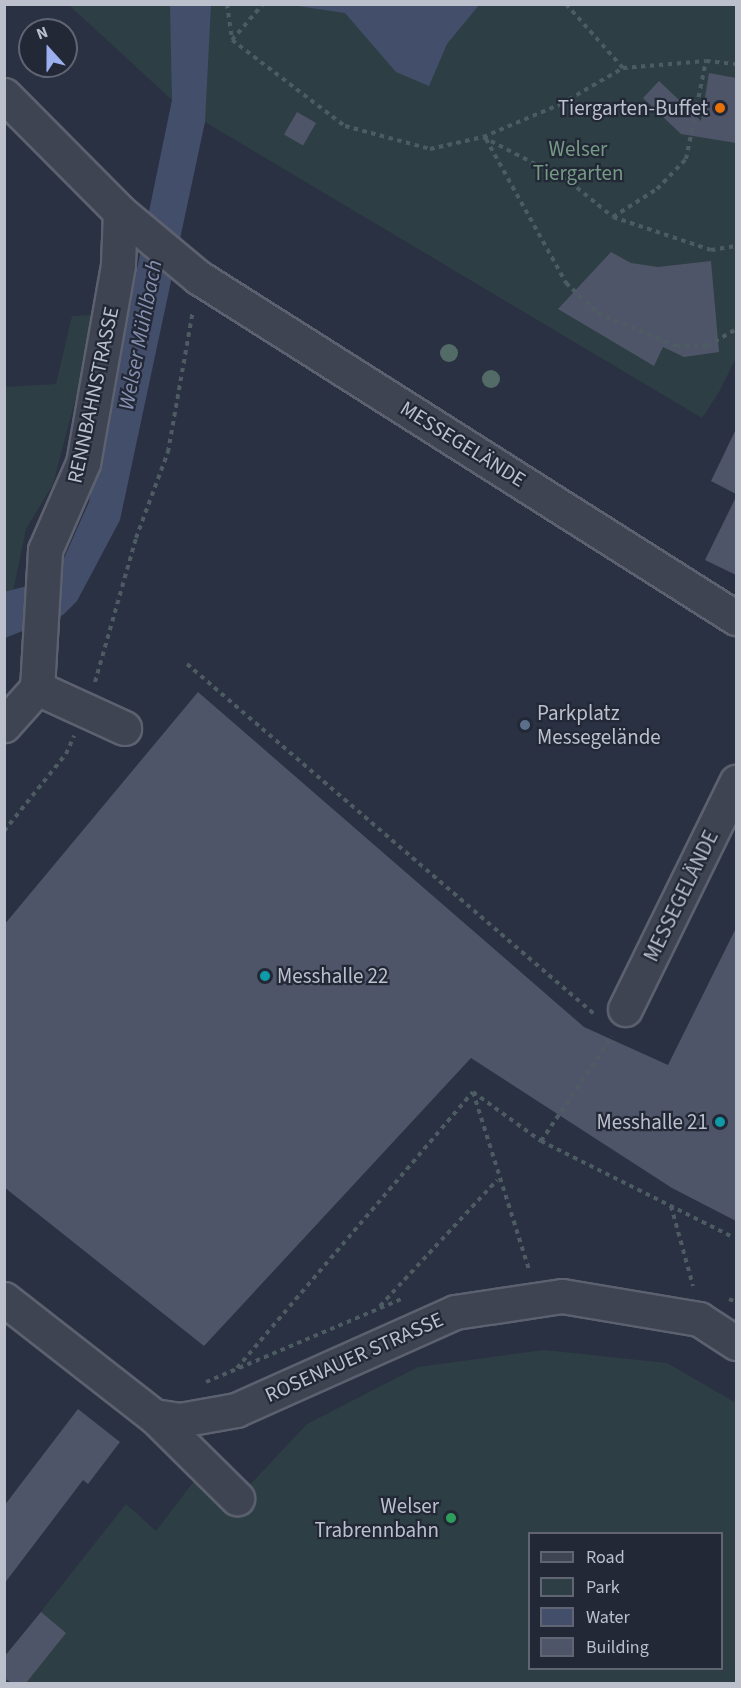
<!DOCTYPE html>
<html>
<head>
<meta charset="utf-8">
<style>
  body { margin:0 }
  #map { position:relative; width:741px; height:1688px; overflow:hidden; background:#2a3142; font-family:"Source Sans 3",sans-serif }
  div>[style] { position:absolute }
  .green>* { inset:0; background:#2d3f44 }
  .water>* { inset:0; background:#434e6b }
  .building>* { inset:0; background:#4f5568; transform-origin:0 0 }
  .path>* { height:4px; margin-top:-2px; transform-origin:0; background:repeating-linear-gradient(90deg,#4c5c62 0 4.5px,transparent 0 9px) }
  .roads { filter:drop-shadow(2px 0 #5d616f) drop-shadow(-2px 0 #5d616f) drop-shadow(0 2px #5d616f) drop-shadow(0 -2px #5d616f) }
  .minor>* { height:33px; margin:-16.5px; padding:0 16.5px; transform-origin:16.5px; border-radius:16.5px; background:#3e4452 }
  .trees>* { width:18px; height:18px; margin:-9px; border-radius:50%; background:#536b66 }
  .dots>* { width:16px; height:16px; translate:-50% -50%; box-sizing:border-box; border:3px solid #232837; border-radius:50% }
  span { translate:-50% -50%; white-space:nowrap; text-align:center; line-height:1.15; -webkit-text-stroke:4.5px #232837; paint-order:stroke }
  .poi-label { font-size:21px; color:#bcbfcc }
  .right { translate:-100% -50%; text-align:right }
  .left { translate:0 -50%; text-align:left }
  .park-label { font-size:21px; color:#759a83 }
  .street-label { font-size:21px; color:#bcbfcc }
  .water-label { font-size:22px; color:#8691b0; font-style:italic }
  .frame { position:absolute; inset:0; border:6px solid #bcbfcc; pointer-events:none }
  .legend { position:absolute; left:528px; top:1532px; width:195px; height:138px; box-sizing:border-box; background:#232837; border:2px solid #606473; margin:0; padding:8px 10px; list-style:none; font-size:18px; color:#bcbfcc }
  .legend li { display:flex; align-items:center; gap:12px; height:30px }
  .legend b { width:30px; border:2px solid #606473 }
  .north { position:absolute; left:18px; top:18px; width:60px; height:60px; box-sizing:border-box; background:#232837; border:2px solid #606473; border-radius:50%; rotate:339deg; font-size:16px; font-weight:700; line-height:24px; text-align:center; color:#bcbfcc }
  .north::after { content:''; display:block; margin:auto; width:21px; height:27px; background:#9cb0f0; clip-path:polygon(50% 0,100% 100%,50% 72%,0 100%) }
</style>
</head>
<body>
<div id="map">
  <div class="green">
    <i style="clip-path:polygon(69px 5px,736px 5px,736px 358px,719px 392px,702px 418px,205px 122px,172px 100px)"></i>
    <i style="clip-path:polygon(90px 315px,92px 336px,53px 484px,26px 529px,5px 629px,5px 387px,56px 384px,72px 316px)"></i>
    <i style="clip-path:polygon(evenodd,544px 1350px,667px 1363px,736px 1403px,736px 1683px,5px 1684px,5px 1657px,126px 1504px,156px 1531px,204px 1468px,245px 1490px,307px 1424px,418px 1367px,544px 1350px,530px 1534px,722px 1534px,722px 1668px,530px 1668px,530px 1534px)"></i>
  </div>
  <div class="water">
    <i style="clip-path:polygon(170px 5px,211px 5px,205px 122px,120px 520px,77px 601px,63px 615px,5px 638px,4px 592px,31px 585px,60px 567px,89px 502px,172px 100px)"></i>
    <i style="clip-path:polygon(291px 5px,479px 5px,447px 44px,429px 86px,396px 72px,345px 13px)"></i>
  </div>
  <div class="building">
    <i style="clip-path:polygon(709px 73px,736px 78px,736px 143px,681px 134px,643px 98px,659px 81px,701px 121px)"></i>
    <i style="left:297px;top:112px;width:22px;height:26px;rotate:30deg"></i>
    <i style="clip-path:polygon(611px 252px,631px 263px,658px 267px,711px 261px,719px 352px,684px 357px,663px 347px,654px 366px,558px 309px)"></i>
    <i style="clip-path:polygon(736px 429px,736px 494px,711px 481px)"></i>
    <i style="clip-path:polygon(736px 497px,736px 575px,705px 560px)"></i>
    <i style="clip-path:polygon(198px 692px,584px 1027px,668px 1065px,736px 928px,736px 1221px,672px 1188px,471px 1058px,204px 1346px,4px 1187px,4px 925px)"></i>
    <i style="clip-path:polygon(78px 1409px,120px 1442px,88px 1484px,83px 1480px,4px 1584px,4px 1506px)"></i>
    <i style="clip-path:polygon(41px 1612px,66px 1633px,26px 1683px,12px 1683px,4px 1678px,4px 1657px)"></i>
  </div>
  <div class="path">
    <i style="left:227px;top:4px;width:36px;rotate:82deg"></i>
    <i style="left:232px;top:40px;width:142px;rotate:37.3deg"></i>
    <i style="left:345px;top:126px;width:88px;rotate:15.1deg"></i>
    <i style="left:430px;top:149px;width:54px;rotate:-12.8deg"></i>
    <i style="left:483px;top:137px;width:98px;rotate:27.3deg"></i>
    <i style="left:570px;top:182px;width:55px;rotate:39.1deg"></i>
    <i style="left:613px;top:217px;width:103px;rotate:18.6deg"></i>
    <i style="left:711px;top:250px;width:25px;rotate:-9deg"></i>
    <i style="left:566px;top:4px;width:86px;rotate:48.3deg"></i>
    <i style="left:232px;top:40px;width:48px;rotate:-49.3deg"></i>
    <i style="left:483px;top:137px;width:85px;rotate:-22.9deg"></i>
    <i style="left:561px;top:104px;width:72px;rotate:-30.1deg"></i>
    <i style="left:623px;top:68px;width:83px;rotate:-4.8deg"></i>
    <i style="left:706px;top:61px;width:30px;rotate:6deg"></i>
    <i style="left:486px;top:139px;width:165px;rotate:60.9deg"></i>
    <i style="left:566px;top:283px;width:44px;rotate:43.2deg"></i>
    <i style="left:598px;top:313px;width:85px;rotate:22.9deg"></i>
    <i style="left:676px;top:346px;width:31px"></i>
    <i style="left:707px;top:346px;width:34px;rotate:-30deg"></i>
    <i style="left:613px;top:217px;width:52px;rotate:-32.5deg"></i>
    <i style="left:657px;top:189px;width:42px;rotate:-46deg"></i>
    <i style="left:686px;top:159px;width:100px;rotate:-78.5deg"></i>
    <i style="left:187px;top:664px;width:537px;rotate:40.69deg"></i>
    <i style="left:95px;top:682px;width:150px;rotate:-74.1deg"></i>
    <i style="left:136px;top:538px;width:92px;rotate:-69.6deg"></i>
    <i style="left:168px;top:452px;width:144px;rotate:-80deg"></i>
    <i style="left:4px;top:831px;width:99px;rotate:-51.2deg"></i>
    <i style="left:66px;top:754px;width:20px;rotate:-66deg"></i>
    <i style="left:473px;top:1092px;width:84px;rotate:35.8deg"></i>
    <i style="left:541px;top:1141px;width:215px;rotate:26.6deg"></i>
    <i style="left:541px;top:1141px;width:126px;rotate:-55.7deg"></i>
    <i style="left:671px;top:1206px;width:83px;rotate:74.6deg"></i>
    <i style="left:729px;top:1299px;width:8px;rotate:23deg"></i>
    <i style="left:380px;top:1306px;width:172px;rotate:-47.1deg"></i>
    <i style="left:237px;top:1368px;width:363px;rotate:-49.5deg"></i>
    <i style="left:473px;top:1092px;width:187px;rotate:72.5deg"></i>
    <i style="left:206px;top:1382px;width:215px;rotate:-23deg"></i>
  </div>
  <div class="roads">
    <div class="minor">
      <i style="left:4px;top:95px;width:165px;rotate:45.2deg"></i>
      <i style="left:120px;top:212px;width:53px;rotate:92.2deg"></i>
      <i style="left:118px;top:265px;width:201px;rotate:100deg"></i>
      <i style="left:83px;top:463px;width:95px;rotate:113.6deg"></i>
      <i style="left:45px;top:550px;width:138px;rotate:93.3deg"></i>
      <i style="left:37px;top:688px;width:50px;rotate:131.7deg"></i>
      <i style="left:120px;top:212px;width:102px;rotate:39.8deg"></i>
      <i style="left:198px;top:277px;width:637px;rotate:32.37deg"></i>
      <i style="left:37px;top:688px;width:96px;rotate:24.7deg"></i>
      <i style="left:625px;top:1009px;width:253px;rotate:-63.9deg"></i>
      <i style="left:4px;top:1299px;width:190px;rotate:38deg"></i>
      <i style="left:154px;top:1416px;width:26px;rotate:9deg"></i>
      <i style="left:180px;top:1420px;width:57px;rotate:-10.1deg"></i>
      <i style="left:236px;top:1410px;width:240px;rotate:-24.1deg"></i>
      <i style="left:455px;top:1312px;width:108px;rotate:-8.5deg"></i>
      <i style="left:562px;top:1296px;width:139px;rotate:9.5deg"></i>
      <i style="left:699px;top:1319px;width:44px;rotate:33deg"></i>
      <i style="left:154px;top:1416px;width:117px;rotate:44.7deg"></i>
    </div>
  </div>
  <div class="trees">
    <i style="left:449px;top:353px"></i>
    <i style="left:491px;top:379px"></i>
  </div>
  <div class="dots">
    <i style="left:720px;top:108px;background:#e8710a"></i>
    <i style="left:525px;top:725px;background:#5c6f8a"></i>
    <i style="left:265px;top:976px;background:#0f9aa8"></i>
    <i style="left:720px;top:1122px;background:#0f9aa8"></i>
    <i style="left:451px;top:1518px;background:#2e9e5b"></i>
  </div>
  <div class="poi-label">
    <span class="right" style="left:708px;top:108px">Tiergarten-Buffet</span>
    <span class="left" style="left:537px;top:725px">Parkplatz<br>Messegelände</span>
    <span class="left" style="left:277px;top:976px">Messhalle 22</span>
    <span class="right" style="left:708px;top:1122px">Messhalle 21</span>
    <span class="right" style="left:439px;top:1518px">Welser<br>Trabrennbahn</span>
  </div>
  <div class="park-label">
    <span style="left:578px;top:161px">Welser<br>Tiergarten</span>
  </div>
  <div class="street-label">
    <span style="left:93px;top:395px;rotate:-78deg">RENNBAHNSTRASSE</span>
    <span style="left:463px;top:444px;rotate:32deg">MESSEGELÄNDE</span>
    <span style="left:681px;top:896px;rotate:-64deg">MESSEGELÄNDE</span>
    <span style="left:354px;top:1357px;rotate:-24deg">ROSENAUER STRASSE</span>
  </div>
  <div class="water-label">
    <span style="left:141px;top:335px;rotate:-79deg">Welser Mühlbach</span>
  </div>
  <div class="frame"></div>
  <ul class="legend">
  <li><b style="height:8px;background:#3e4452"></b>Road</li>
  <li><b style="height:16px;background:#2d3f44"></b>Park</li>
  <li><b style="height:16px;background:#434e6b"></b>Water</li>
  <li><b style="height:16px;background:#4f5568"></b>Building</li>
  </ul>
  <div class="north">N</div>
</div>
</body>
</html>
